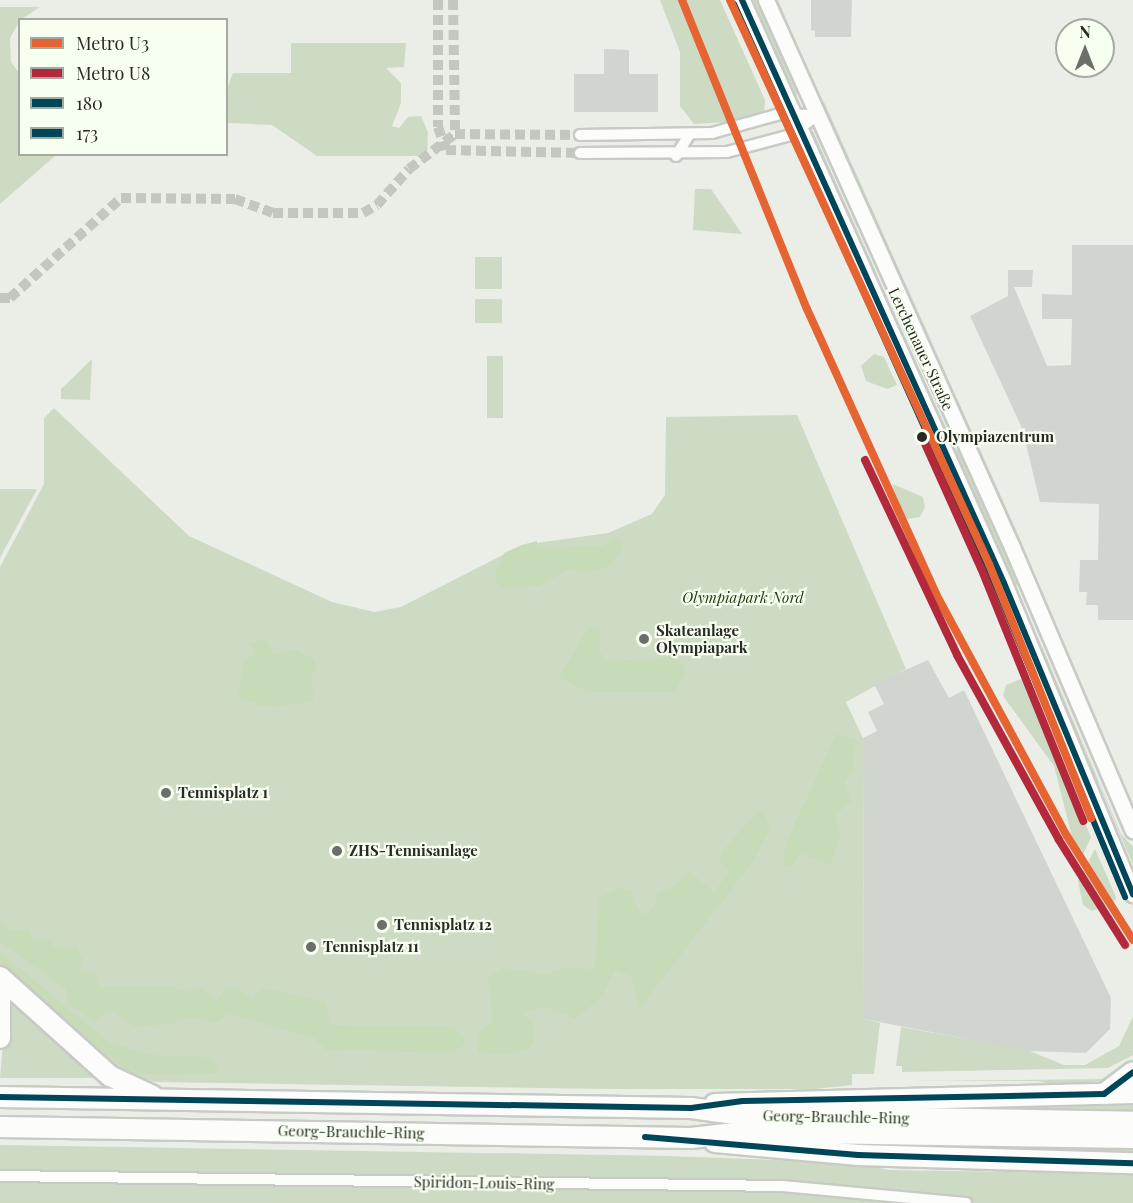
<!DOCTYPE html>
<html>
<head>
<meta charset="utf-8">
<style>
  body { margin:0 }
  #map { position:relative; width:1133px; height:1203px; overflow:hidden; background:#eaeee7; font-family:"Playfair Display",serif }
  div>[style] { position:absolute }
  .green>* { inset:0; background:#cddbc4; transform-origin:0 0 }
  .forest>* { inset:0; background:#c7dbb8 }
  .building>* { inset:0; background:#d1d5cf }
  .street-tunnel>* { height:10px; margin-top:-5px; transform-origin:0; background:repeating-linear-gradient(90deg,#c3c7c0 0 10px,transparent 0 15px) }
  .roads { filter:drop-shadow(2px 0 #c7cac5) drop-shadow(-2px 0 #c7cac5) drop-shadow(0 2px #c7cac5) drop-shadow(0 -2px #c7cac5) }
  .street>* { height:10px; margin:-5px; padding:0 5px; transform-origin:5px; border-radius:5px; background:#fcfcfb }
  .secondary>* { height:15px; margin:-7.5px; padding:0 7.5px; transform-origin:7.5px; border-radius:7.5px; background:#fcfcfb }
  .highway>* { height:20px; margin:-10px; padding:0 10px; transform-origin:10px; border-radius:10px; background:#fcfcfb }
  .bus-1>* { height:6px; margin:-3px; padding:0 3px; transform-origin:3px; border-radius:3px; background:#00465a }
  .bus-2>* { height:6px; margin:-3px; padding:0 3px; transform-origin:3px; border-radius:3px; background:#00465a }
  .metro-1>* { height:8px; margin:-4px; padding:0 4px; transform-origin:4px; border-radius:4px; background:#e66432 }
  .metro-2>* { height:8px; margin:-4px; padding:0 4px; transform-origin:4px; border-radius:4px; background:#b4283c }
  .dots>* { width:16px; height:16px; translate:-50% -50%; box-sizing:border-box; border:3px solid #f7fff1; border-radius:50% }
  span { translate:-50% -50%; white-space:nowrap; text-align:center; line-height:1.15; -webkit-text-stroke:4.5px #f7fff1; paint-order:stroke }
  .street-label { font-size:15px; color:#272a25 }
  .stop-label { font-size:15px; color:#272a25; font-weight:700 }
  .left { translate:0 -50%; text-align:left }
  .park-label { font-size:15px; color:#253a11; font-style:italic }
  .poi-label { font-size:15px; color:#272a25; font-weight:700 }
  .legend { position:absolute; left:18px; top:18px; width:210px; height:138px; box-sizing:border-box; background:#f7fff1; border:2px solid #a4aa9f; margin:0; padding:8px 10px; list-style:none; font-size:18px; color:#272a25 }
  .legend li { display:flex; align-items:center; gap:12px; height:30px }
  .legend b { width:30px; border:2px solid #a4aa9f }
  .north { position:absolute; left:1055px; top:18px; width:60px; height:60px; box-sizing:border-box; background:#f7fff1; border:2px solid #a4aa9f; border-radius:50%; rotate:0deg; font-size:16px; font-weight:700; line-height:24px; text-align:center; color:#272a25 }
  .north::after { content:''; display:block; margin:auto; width:21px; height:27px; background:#6b6f69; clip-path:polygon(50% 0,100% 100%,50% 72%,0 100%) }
</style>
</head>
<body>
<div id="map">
  <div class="green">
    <i style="clip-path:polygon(660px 0,720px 0,765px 100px,764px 111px,728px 122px,694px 124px,680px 106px,680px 52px)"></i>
    <i style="clip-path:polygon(750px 0,760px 0,797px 84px,797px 97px)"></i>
    <i style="clip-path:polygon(774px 0,778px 0,817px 95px)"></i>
    <i style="clip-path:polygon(0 7px,40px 7px,20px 20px,10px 38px,11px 62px,19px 73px,20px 154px,56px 155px,0 204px)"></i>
    <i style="clip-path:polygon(291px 43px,406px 43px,404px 67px,386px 68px,401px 83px,401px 103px,392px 126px,399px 128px,408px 117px,421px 116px,428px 132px,427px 156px,317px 156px,272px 125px,227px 123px,227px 89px,233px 73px,291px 73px)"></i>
    <i style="clip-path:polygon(824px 102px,1020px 539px,1016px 541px,821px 104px)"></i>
    <i style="left:813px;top:131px;width:157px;height:3px;rotate:66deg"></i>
    <i style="clip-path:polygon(695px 189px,711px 189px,742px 234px,693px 230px)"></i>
    <i style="left:475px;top:257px;width:27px;height:32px"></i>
    <i style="left:475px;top:299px;width:27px;height:24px"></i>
    <i style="clip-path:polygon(899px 324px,955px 448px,969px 463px,1021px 583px,1013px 587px)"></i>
    <i style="clip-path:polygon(874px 354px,884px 357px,897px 385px,887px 389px,866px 381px,861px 366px)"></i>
    <i style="left:487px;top:356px;width:16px;height:62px"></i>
    <i style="clip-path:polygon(92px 359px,90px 400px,61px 399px,61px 389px)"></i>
    <i style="clip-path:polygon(54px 408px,189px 536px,332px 602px,374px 612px,401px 607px,522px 545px,608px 533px,652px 514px,665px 495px,666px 417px,797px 415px,906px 669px,846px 702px,863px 738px,864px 1019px,880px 1023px,874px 1074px,852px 1074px,852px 1085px,815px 1089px,607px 1089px,156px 1082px,120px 1073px,0 966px,0 567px,44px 484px,44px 418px)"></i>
    <i style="clip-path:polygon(893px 484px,923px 497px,925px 507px,920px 517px,901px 520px,893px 513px)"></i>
    <i style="clip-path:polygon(0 489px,37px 489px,0 558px)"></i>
    <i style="clip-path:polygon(1042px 647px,1121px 834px,1133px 847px,1133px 865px,1099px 784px,1088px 773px,1041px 656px)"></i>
    <i style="clip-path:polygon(1024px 678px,1091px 837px,1079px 864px,1054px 766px,1003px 696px,1006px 685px)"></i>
    <i style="clip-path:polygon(1095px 849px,1116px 897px,1114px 903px,1092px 911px,1083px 905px,1078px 881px)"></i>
    <i style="clip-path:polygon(7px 996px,100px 1078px,0 1078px)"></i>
    <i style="clip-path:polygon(1133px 1016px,1133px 1055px,1108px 1068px,902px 1072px,902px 1066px,896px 1066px,901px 1027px,1027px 1050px,1064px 1065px,1085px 1065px,1119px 1046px)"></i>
    <i style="clip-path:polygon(1109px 1079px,1066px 1087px,1037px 1081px,910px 1081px)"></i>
    <i style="clip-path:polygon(1133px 1099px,1133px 1111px,880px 1107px)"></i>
    <i style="clip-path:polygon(799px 1139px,1133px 1147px,1133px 1153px,800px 1143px)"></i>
    <i style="clip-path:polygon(0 1145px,668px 1156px,858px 1163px,889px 1170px,1133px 1174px,1133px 1203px,0 1203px)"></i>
  </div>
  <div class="forest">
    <i style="clip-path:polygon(616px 536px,624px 547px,608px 567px,583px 573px,568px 570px,539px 586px,503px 589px,497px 584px,495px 575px,504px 553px,522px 545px,537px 541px,537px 547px,543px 548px,602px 546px)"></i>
    <i style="clip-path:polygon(589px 626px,600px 630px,600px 652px,605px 659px,648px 661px,671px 655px,683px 664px,685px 673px,675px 692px,588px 692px,559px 677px)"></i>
    <i style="clip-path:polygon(266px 638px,273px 655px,296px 650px,313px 659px,317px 668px,312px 675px,313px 702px,265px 707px,238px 697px,242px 666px,255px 651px,250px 644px)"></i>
    <i style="clip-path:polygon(836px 734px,856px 739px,853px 768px,845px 782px,851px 801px,835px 816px,841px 833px,831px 865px,799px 853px,791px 868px,783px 864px,786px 843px)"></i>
    <i style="clip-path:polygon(757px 812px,763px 812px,771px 827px,752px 863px,639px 1009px,631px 977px,615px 969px,602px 996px,576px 1019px,547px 1007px,523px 1012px,533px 1024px,535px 1038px,528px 1050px,506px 1055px,478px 1052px,478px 1032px,493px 1021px,488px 978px,502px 968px,547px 974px,564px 968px,595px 969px,599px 898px,618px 888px,631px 890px,638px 910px,646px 914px,654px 908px,657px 893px,677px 885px,689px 871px,714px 892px,729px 872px,720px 862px,721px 852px)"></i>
    <i style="clip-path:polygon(0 922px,11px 930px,30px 929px,33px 939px,50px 940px,55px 948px,77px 947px,83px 962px,79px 971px,95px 972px,99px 987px,174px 987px,186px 992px,202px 987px,216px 1001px,226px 987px,238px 987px,251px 999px,263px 989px,279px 991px,325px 1003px,331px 1025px,453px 1027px,466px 1039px,463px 1046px,451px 1053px,326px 1050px,314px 1038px,229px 1014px,213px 1024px,193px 1017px,170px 1024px,134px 1026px,109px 1009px,95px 1021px,68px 1003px,66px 989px,0 942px)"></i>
    <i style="clip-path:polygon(0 952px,109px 1042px,150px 1055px,211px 1057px,217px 1062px,217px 1073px,145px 1074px,126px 1070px,96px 1046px,86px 1047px,0 966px)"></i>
  </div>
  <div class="building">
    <i style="clip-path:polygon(811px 0,852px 0,851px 37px,815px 37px,815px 31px,811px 30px)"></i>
    <i style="clip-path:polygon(604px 49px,629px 50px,629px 74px,658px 74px,658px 112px,574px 112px,574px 74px,604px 74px)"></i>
    <i style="clip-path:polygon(1072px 245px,1133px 245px,1133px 620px,1098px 620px,1098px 605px,1086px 605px,1087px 592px,1079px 592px,1080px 560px,1098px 560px,1099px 504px,1040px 502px,1022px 428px,970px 316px,1008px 296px,1008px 270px,1033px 270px,1032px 287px,1014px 287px,1047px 366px,1071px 365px,1072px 319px,1042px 319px,1042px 294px,1072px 295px)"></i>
    <i style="clip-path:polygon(928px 660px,949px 698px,964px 690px,1111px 998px,1110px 1029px,1086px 1053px,1028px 1051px,864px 1019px,863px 738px,877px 731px,868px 712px,884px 704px,874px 684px)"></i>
  </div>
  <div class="street-tunnel">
    <i style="left:438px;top:0;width:127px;rotate:90deg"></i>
    <i style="left:438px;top:127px;width:24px;rotate:71deg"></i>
    <i style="left:446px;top:150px;width:134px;rotate:1.3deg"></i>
    <i style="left:453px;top:0;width:134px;rotate:89.1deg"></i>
    <i style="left:455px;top:134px;width:125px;rotate:0.5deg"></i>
    <i style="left:0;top:298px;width:10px"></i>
    <i style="left:10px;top:298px;width:149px;rotate:-42deg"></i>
    <i style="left:121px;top:198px;width:114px;rotate:0.5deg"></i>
    <i style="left:235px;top:199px;width:40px;rotate:20.2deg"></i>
    <i style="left:273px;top:213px;width:90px"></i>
    <i style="left:363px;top:213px;width:16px;rotate:-30deg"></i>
    <i style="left:377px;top:205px;width:48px;rotate:-48.4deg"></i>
    <i style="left:409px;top:169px;width:58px;rotate:-37.3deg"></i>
  </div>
  <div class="roads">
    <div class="street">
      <i style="left:580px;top:135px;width:132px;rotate:-0.9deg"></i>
      <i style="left:712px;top:133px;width:71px;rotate:-15.6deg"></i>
      <i style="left:780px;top:114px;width:38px;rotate:2deg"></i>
      <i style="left:580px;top:153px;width:147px;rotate:-0.4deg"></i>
      <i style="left:727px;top:152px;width:66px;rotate:-14.9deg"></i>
      <i style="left:791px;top:135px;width:34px;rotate:-37deg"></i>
      <i style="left:676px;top:156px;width:26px;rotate:-58deg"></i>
      <i style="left:0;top:1176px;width:782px;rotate:0.73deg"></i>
      <i style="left:782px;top:1186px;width:185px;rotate:5.3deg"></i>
    </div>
    <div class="secondary">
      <i style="left:742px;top:0;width:639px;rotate:65.8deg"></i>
      <i style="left:1004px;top:583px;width:337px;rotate:67.5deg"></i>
      <i style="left:766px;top:0;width:600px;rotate:65.79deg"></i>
      <i style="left:1012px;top:547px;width:308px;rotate:66.9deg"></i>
    </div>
    <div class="highway">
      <i style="left:0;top:977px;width:148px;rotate:42deg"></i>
      <i style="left:110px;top:1076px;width:47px;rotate:24.9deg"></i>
      <i style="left:0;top:999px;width:39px;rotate:90deg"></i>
      <i style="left:1104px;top:1094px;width:36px;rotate:-37deg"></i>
      <i style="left:0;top:1097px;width:691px;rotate:0.91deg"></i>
      <i style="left:691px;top:1108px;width:52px;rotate:7.7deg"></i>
      <i style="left:743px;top:1115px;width:390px;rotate:1deg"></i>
      <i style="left:715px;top:1104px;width:418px;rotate:-1.5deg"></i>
      <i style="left:0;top:1127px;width:691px;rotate:0.91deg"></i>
      <i style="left:691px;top:1138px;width:53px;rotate:-6.5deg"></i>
      <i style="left:744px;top:1132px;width:389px;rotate:0.9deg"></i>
      <i style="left:715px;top:1142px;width:144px;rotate:5.2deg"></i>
      <i style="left:858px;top:1155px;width:275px;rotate:1.7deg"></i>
    </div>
  </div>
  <div class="bus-1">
    <i style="left:742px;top:0;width:639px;rotate:65.8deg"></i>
    <i style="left:1004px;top:583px;width:337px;rotate:67.5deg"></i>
    <i style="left:0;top:1097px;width:691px;rotate:0.91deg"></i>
    <i style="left:691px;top:1108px;width:52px;rotate:-7.7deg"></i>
    <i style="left:743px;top:1101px;width:361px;rotate:-1.1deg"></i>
    <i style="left:1104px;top:1094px;width:36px;rotate:-37deg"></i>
    <i style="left:645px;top:1137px;width:214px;rotate:4.8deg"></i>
    <i style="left:858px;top:1155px;width:275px;rotate:1.7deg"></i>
  </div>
  <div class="bus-2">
    <i style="left:734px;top:4px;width:639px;rotate:65.8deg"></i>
    <i style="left:996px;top:587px;width:336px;rotate:67.4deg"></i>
  </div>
  <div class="metro-1">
    <i style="left:682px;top:0;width:333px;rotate:68deg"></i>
    <i style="left:807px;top:309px;width:313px;rotate:65.6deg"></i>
    <i style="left:936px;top:594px;width:275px;rotate:61.6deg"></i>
    <i style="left:1067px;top:836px;width:123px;rotate:57.6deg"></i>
    <i style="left:730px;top:0;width:621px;rotate:65.33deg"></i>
    <i style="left:989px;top:564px;width:274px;rotate:68.1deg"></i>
  </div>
  <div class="metro-2">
    <i style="left:922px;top:437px;width:144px;rotate:65.8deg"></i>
    <i style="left:981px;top:568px;width:273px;rotate:68deg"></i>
    <i style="left:865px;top:460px;width:216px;rotate:64.7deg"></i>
    <i style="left:957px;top:655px;width:211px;rotate:61.1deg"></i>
    <i style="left:1059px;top:840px;width:124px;rotate:57.8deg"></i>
  </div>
  <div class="dots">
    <i style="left:922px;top:437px;background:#272a25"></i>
    <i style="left:644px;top:639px;background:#6b6f69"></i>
    <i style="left:166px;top:793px;background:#6b6f69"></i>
    <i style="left:337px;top:851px;background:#6b6f69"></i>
    <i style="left:382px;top:925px;background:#6b6f69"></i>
    <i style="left:311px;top:947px;background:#6b6f69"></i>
  </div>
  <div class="street-label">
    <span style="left:921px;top:349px;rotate:65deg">Lerchenauer Straße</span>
    <span style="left:836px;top:1117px;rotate:1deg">Georg-Brauchle-Ring</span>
    <span style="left:351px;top:1132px;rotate:1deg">Georg-Brauchle-Ring</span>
    <span style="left:484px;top:1183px;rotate:1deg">Spiridon-Louis-Ring</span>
  </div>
  <div class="stop-label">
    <span class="left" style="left:936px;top:437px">Olympiazentrum</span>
  </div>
  <div class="park-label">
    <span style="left:743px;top:598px">Olympiapark Nord</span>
  </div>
  <div class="poi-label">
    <span class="left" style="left:656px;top:639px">Skateanlage<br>Olympiapark</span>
    <span class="left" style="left:178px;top:793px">Tennisplatz 1</span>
    <span class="left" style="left:349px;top:851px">ZHS-Tennisanlage</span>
    <span class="left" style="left:394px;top:925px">Tennisplatz 12</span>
    <span class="left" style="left:323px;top:947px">Tennisplatz 11</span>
  </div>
  <ul class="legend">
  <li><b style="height:8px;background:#e66432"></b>Metro U3</li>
  <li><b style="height:8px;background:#b4283c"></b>Metro U8</li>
  <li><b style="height:8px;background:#00465a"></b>180</li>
  <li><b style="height:8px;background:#00465a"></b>173</li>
  </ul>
  <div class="north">N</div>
</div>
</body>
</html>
